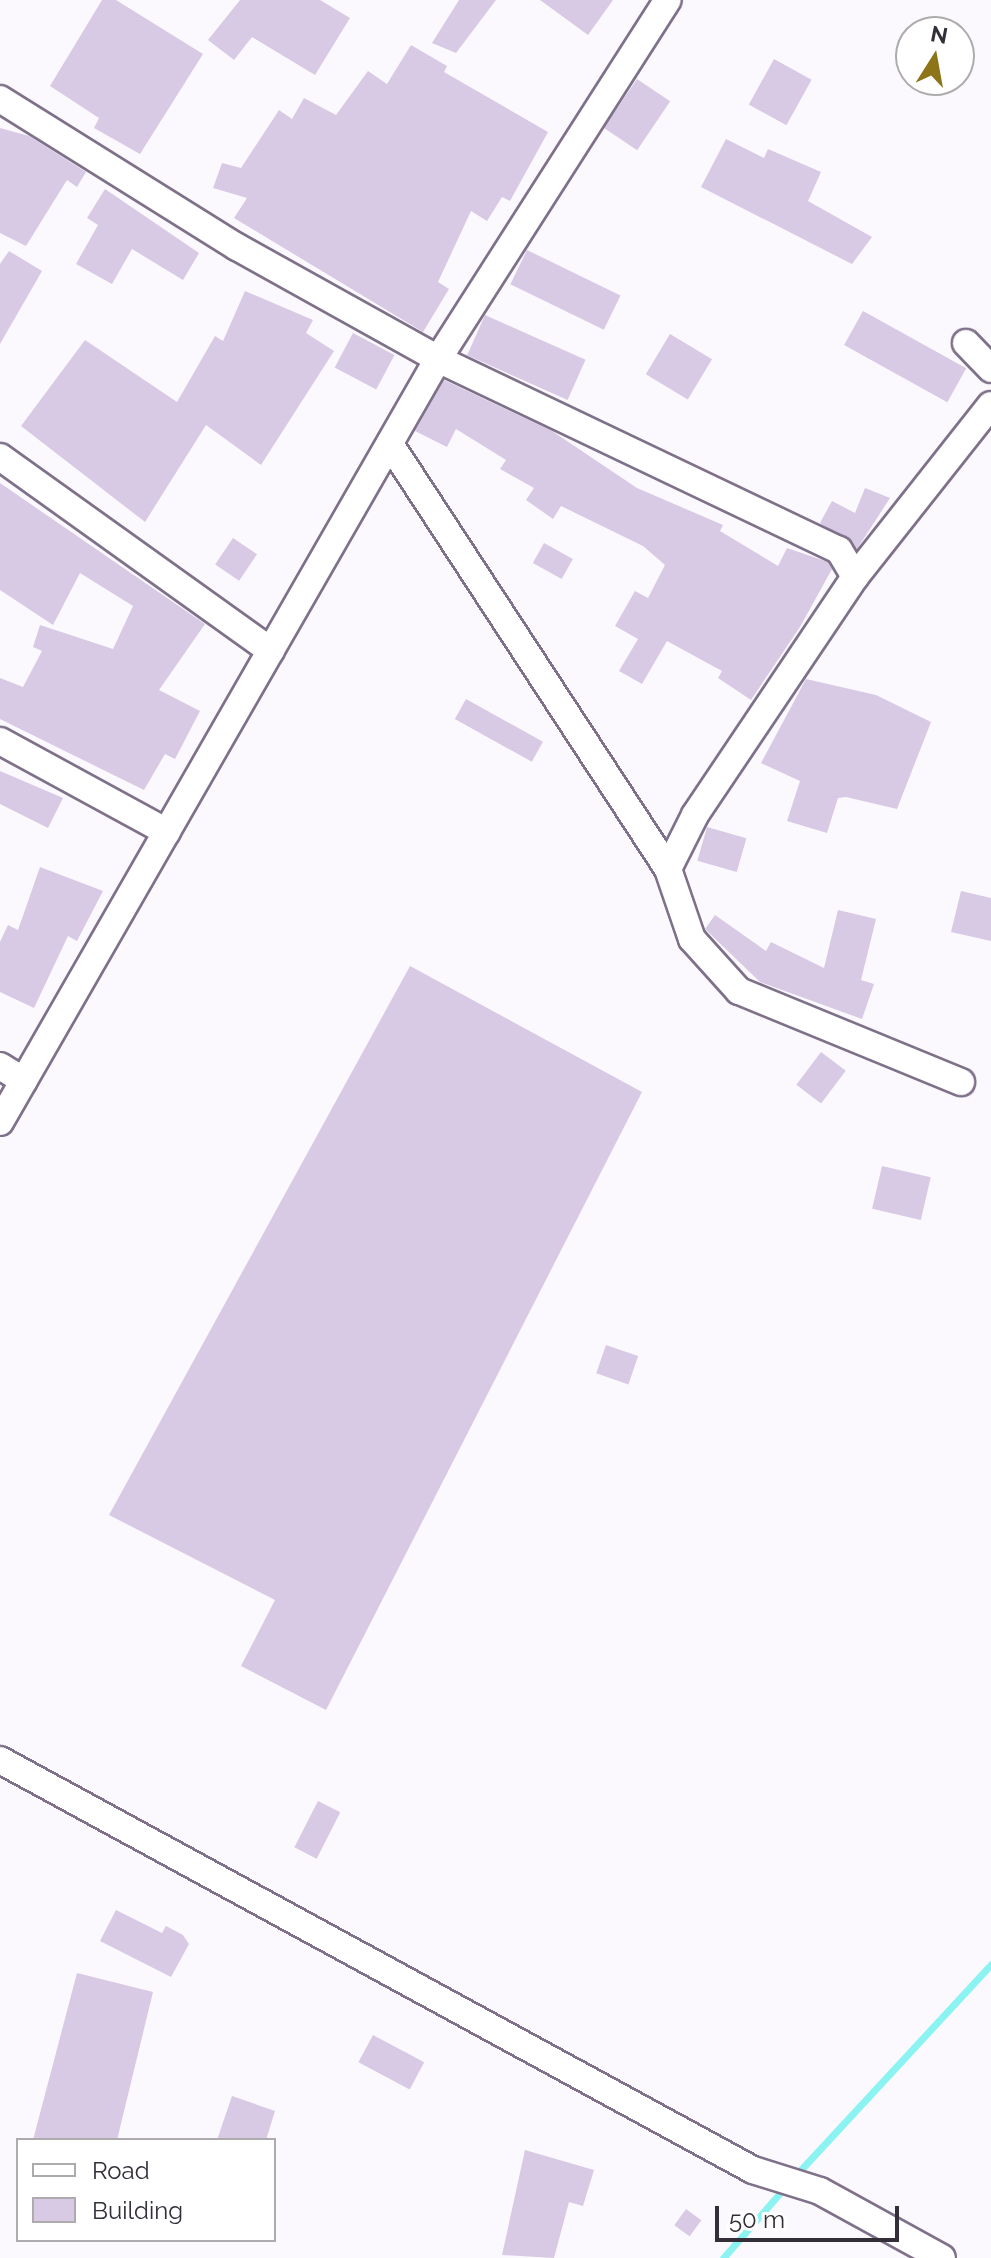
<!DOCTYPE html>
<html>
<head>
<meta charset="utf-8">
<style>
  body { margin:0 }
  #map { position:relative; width:991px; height:2258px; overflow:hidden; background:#fcf9fe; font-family:Raleway,sans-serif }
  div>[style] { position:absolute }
  .stream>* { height:7px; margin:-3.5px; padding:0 3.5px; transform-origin:3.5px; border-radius:3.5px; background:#8cf3f3 }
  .building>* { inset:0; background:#d8c9e4; transform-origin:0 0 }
  .roads { filter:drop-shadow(2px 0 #7e7189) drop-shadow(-2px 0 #7e7189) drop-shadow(0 2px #7e7189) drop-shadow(0 -2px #7e7189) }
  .minor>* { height:26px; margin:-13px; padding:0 13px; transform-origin:13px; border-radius:13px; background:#fff }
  span { translate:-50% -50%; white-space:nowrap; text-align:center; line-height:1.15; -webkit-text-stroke:8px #fff; paint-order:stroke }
  .legend { position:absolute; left:16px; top:2138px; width:260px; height:104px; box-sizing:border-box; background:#fff; border:2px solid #aeabaf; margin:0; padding:10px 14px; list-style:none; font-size:24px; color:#342e38 }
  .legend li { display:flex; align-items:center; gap:16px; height:40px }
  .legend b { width:40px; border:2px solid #aeabaf }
  .north { position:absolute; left:895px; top:16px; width:80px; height:80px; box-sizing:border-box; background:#fff; border:2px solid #aeabaf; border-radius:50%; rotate:11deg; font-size:22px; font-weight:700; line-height:32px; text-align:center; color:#342e38 }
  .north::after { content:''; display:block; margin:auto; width:28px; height:36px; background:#8d7418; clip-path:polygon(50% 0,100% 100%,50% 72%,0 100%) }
  .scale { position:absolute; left:715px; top:2206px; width:184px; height:36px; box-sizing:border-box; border:4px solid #342e38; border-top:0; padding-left:10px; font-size:24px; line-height:28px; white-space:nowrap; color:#342e38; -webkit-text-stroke:6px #fff; paint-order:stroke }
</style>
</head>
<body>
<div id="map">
  <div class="stream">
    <i style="left:795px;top:2176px;width:289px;rotate:-47.2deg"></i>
    <i style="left:723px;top:2258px;width:97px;rotate:-48.8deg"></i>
  </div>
  <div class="building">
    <i style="clip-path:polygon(102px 0,116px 0,203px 54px,140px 154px,94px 128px,99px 118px,50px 86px)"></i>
    <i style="clip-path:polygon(240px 0,320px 0,350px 18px,315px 75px,252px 37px,234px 60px,208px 40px)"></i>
    <i style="clip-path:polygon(459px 0,496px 0,456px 53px,432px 43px)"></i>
    <i style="clip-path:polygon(540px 0,613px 0,588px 35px)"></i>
    <i style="clip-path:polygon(411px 45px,447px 66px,444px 72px,548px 132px,510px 201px,502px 197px,487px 221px,471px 211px,438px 282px,449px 289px,423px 332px,234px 218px,247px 198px,213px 188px,222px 163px,241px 168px,279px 110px,292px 119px,304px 98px,336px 115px,368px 71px,387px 84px)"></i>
    <i style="left:774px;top:59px;width:43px;height:52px;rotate:29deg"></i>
    <i style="left:637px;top:79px;width:40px;height:59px;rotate:34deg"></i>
    <i style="clip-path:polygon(0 128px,29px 136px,86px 172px,77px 187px,67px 180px,26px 246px,0 233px)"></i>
    <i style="clip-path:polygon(726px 139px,764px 158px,768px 149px,821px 172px,808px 201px,872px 237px,852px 264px,701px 187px)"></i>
    <i style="clip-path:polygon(105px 189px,199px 253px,183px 280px,132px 249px,112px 284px,76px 264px,98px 225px,87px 218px)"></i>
    <i style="left:527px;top:250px;width:104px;height:38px;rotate:26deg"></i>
    <i style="clip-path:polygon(9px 251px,42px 271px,0 344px,0 264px)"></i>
    <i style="clip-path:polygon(245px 291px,313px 320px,306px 333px,334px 351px,261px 465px,206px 425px,145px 522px,21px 426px,85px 340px,177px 402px,215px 336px,223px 341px)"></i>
    <i style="left:863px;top:311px;width:118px;height:39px;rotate:29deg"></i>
    <i style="left:485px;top:315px;width:110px;height:44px;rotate:24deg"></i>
    <i style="left:353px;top:333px;width:47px;height:39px;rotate:28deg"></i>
    <i style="left:670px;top:334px;width:49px;height:47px;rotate:31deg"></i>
    <i style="clip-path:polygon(444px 380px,552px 431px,637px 488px,723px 525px,720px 531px,778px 566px,787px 548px,828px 562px,832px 569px,800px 627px,751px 700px,718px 678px,722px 671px,667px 641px,642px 684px,619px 671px,638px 639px,615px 626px,635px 591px,648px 598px,665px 565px,643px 546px,561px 506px,553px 519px,526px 500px,534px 488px,500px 469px,506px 460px,456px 429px,447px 447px,415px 431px)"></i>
    <i style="clip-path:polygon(0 483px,205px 624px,159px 690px,200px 711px,175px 759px,165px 754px,144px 790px,0 719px,0 678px,23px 687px,42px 651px,33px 647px,40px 625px,113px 649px,133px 606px,80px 573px,53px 625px,0 590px)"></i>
    <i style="clip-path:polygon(865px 488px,890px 498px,857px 549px,820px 523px,832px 501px,855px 513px)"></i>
    <i style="left:233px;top:538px;width:29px;height:32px;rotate:34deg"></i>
    <i style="left:544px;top:543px;width:33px;height:23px;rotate:29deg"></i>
    <i style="clip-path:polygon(806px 679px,876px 695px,931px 722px,897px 809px,846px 797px,838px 798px,827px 833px,787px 821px,800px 781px,761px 763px)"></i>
    <i style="left:466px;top:699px;width:88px;height:23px;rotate:29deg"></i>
    <i style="clip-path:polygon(0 771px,63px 798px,48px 828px,0 804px)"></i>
    <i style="left:707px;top:827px;width:41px;height:35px;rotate:16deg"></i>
    <i style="clip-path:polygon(40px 867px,103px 891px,77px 941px,68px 936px,34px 1008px,0 992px,0 942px,8px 925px,18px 930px)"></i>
    <i style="clip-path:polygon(961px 891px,991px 898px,991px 941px,951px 932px)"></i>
    <i style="clip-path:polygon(838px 910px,876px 919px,861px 980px,874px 984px,862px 1019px,760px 982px,705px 929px,715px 915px,766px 951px,771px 942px,824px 968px)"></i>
    <i style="clip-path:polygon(410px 966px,642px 1092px,326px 1710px,241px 1666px,275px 1600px,109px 1515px)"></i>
    <i style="left:821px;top:1052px;width:31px;height:41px;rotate:37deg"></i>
    <i style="left:882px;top:1166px;width:50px;height:44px;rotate:13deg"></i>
    <i style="left:606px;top:1345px;width:34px;height:30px;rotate:19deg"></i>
    <i style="left:318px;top:1801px;width:25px;height:52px;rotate:27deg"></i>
    <i style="clip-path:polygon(116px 1910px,162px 1933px,166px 1926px,183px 1935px,189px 1944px,171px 1977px,100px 1941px)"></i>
    <i style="clip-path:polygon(77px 1973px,153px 1992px,117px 2140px,33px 2140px)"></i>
    <i style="left:373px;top:2035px;width:58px;height:31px;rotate:28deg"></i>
    <i style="clip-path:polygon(232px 2096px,275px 2111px,266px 2140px,217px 2140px)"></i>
    <i style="clip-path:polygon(525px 2150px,594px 2170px,583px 2206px,569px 2202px,554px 2258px,502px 2255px)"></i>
    <i style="left:686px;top:2209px;width:19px;height:20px;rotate:36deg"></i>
  </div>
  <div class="roads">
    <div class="minor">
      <i style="left:0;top:99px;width:279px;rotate:32deg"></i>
      <i style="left:237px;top:247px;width:230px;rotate:29.1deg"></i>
      <i style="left:438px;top:359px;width:444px;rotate:25.5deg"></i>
      <i style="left:839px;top:550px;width:31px;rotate:59deg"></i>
      <i style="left:966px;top:343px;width:36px;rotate:46deg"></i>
      <i style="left:390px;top:444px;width:508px;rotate:56.81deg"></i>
      <i style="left:668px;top:869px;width:74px;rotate:71.1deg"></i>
      <i style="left:692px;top:939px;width:70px;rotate:47.9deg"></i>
      <i style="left:739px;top:991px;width:240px;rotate:22.3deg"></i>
      <i style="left:0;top:457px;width:333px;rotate:35.6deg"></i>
      <i style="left:0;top:741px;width:190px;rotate:28.6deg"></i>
      <i style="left:668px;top:869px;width:60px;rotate:-63.4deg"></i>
      <i style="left:695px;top:815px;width:287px;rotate:-56.1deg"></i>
      <i style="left:855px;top:577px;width:219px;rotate:-51.7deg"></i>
      <i style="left:0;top:1066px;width:28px;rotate:32deg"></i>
      <i style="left:0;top:1122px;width:880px;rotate:-60.14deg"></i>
      <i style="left:438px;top:359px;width:426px;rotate:-57.4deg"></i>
      <i style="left:0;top:1760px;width:857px;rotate:28.57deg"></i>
      <i style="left:753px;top:2170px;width:70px;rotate:17.4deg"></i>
      <i style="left:820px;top:2191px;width:139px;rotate:28.8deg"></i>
    </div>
  </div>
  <ul class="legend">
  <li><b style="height:10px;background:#fff"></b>Road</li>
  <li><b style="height:22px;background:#d8c9e4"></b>Building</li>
  </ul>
  <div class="north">N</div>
  <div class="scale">50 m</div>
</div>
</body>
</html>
